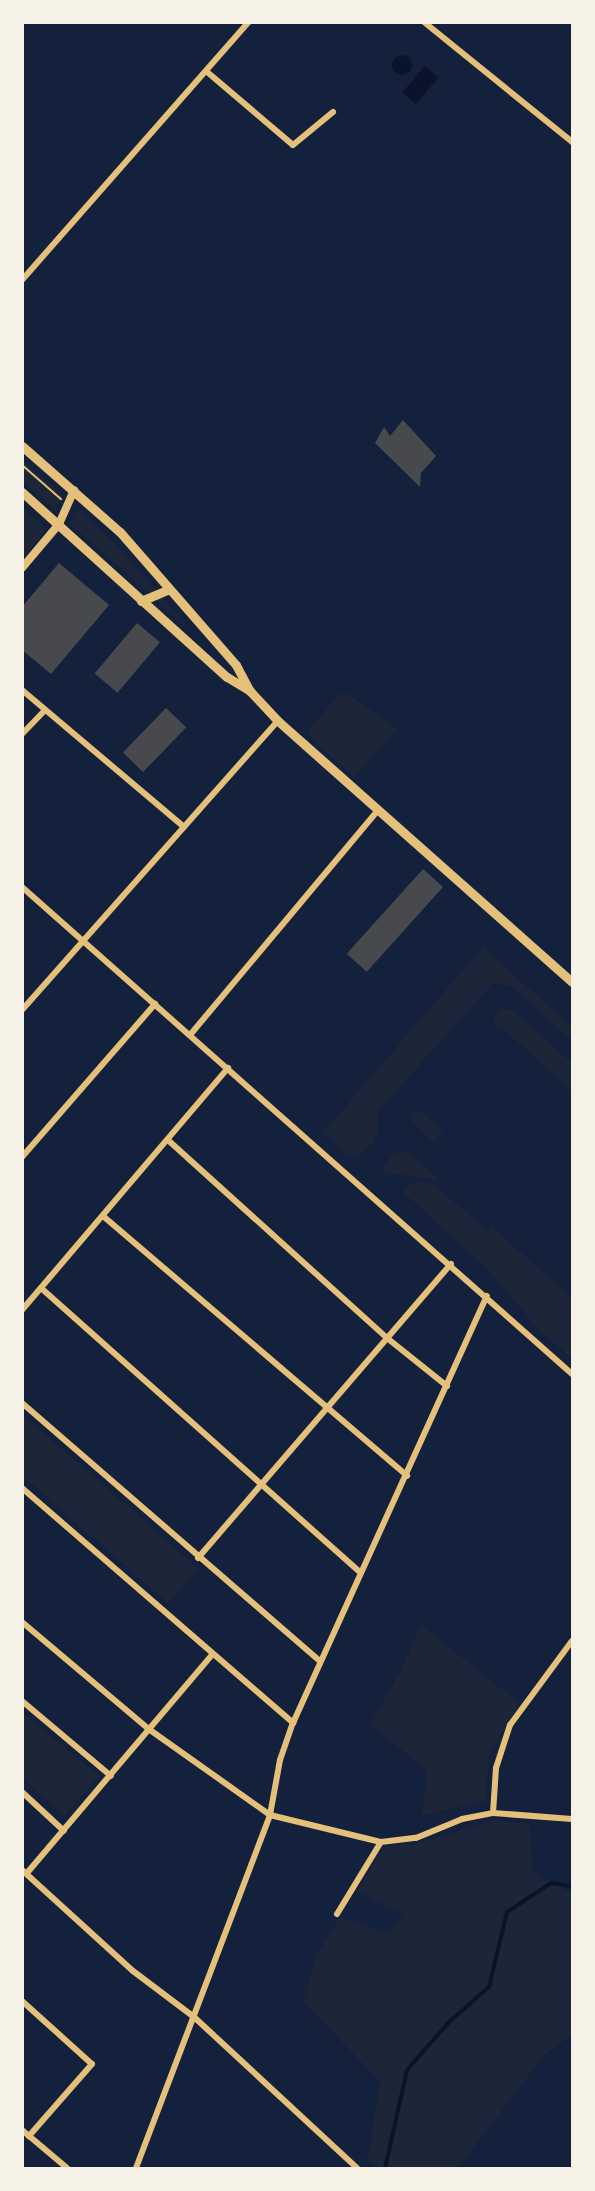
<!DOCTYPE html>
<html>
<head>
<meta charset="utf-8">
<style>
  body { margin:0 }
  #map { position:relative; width:595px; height:2191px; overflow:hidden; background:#14213d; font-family:Signika,sans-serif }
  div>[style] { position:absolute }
  .green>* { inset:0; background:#1d2539 }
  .water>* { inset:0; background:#0b132b; transform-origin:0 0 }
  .round { border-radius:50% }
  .stream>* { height:4px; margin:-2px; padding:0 2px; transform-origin:2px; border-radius:2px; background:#0b132b }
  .building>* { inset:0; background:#48494c; transform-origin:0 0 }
  .path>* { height:2px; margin:-1px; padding:0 1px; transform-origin:1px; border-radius:1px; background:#e5c07b }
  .minor>* { height:6px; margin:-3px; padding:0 3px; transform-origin:3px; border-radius:3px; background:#e5c07b }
  .tertiary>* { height:8px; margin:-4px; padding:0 4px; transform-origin:4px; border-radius:4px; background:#e5c07b }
  .secondary>* { height:9px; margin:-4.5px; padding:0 4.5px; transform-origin:4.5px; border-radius:4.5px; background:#e5c07b }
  span { translate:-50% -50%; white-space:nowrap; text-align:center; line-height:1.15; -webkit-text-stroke:5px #f6f1e7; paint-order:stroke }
  .frame { position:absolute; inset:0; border:24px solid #f6f1e7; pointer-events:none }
</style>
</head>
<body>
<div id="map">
  <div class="green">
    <i style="clip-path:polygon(23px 460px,60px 492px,62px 498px,55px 510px,23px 482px)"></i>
    <i style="clip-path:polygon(23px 508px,47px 529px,23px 558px)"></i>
    <i style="clip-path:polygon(77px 508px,117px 546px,191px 630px,69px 523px)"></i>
    <i style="clip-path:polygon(347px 693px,397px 729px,354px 777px,314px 742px,308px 730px,340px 694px)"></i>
    <i style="clip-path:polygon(483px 947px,572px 1027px,572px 1040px,511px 986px,493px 983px,377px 1112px,377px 1134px,372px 1144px,359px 1155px,348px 1155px,323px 1133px)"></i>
    <i style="clip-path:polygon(501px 1008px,512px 1010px,572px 1063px,572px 1091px,500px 1026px,497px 1028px,494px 1016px)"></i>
    <i style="clip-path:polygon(420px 1111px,443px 1130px,433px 1142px,411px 1120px,414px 1113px)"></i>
    <i style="clip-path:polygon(405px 1151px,410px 1154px,439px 1180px,381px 1172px,392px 1154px)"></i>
    <i style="clip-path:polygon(412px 1182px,435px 1185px,488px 1232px,492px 1227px,572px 1298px,572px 1359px,536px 1326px,486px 1267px,403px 1192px)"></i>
    <i style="clip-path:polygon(23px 1415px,199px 1569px,168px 1603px,23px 1476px)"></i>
    <i style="clip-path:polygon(421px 1625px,519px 1703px,489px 1754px,486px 1801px,422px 1816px,427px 1770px,370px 1725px,401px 1671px)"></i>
    <i style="clip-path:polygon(23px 1713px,99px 1776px,64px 1816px,23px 1778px)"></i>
    <i style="clip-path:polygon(493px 1820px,529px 1824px,533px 1873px,572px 1893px,572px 2035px,544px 2055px,458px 2168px,377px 2168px,368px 2160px,380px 2081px,303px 2002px,316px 1956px,340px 1917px,388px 1934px,403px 1914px,357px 1892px,384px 1846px,417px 1844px)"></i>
  </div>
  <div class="water">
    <i class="round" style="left:392px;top:55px;width:20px;height:20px"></i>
    <i style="left:425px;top:66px;width:18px;height:35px;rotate:41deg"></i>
  </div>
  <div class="stream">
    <i style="left:385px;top:2168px;width:100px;rotate:-77.3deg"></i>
    <i style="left:407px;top:2070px;width:64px;rotate:-48.8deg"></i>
    <i style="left:449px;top:2022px;width:53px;rotate:-41.2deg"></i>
    <i style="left:489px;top:1987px;width:77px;rotate:-76.5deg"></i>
    <i style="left:507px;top:1912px;width:53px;rotate:-33.4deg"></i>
    <i style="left:551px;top:1883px;width:21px;rotate:8deg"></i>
  </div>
  <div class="building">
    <i style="clip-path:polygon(403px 420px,436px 456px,421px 473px,420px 487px,375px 443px,384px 427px,390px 436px)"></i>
    <i style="clip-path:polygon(59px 563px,109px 605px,51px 674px,22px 650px,22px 607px)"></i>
    <i style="left:137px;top:623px;width:30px;height:66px;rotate:40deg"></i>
    <i style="left:166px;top:708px;width:28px;height:62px;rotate:44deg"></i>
    <i style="left:423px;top:869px;width:27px;height:114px;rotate:42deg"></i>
  </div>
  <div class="path">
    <i style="left:22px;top:465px;width:52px;rotate:41.1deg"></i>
  </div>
  <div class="minor">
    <i style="left:424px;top:22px;width:191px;rotate:39deg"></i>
    <i style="left:206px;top:71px;width:114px;rotate:40.4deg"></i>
    <i style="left:293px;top:145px;width:52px;rotate:-39.5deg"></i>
    <i style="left:22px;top:280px;width:344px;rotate:-48.7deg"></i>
    <i style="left:22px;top:690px;width:212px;rotate:40.2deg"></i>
    <i style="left:22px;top:734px;width:33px;rotate:-46deg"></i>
    <i style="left:22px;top:887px;width:735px;rotate:41.52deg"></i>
    <i style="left:22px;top:1010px;width:386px;rotate:-48.5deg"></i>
    <i style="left:190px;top:1035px;width:293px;rotate:-50.1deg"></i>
    <i style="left:169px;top:1141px;width:294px;rotate:42.1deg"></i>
    <i style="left:387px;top:1338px;width:77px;rotate:38.7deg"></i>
    <i style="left:22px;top:1157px;width:203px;rotate:-49deg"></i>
    <i style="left:103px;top:1216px;width:400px;rotate:40.5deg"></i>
    <i style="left:41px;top:1288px;width:427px;rotate:41.7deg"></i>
    <i style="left:22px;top:1310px;width:318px;rotate:-49.6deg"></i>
    <i style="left:22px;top:1403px;width:394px;rotate:40.9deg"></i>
    <i style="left:22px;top:1488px;width:359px;rotate:40.9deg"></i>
    <i style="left:198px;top:1558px;width:388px;rotate:-49.3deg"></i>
    <i style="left:22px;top:1622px;width:167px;rotate:40.2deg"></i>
    <i style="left:150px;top:1730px;width:147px;rotate:35.3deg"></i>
    <i style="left:270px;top:1815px;width:114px;rotate:13.7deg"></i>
    <i style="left:381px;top:1842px;width:35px;rotate:-7deg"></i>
    <i style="left:416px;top:1838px;width:50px;rotate:-22.4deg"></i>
    <i style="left:462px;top:1819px;width:32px;rotate:-11deg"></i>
    <i style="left:493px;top:1813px;width:79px;rotate:4.3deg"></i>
    <i style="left:22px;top:1701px;width:116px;rotate:40.1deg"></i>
    <i style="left:22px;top:1792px;width:57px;rotate:42.9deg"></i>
    <i style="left:493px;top:1813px;width:45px;rotate:-86.2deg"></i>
    <i style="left:496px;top:1768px;width:45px;rotate:-72deg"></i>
    <i style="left:510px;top:1725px;width:104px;rotate:-53.6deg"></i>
    <i style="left:22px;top:1870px;width:150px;rotate:42.3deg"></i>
    <i style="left:133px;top:1971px;width:76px;rotate:37deg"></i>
    <i style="left:194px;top:2017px;width:222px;rotate:42.8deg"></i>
    <i style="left:27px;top:1873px;width:286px;rotate:-49.7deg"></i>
    <i style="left:337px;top:1914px;width:84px;rotate:-58.6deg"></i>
    <i style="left:22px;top:2001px;width:94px;rotate:42deg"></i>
    <i style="left:92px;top:2064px;width:96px;rotate:131.2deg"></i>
    <i style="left:22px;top:2130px;width:59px;rotate:40.2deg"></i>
    <i style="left:136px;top:2168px;width:378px;rotate:-69.2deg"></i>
    <i style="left:270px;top:1815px;width:56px;rotate:-79.7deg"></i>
    <i style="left:280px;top:1760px;width:39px;rotate:-71deg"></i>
    <i style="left:293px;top:1723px;width:469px;rotate:-65.6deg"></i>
  </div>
  <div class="tertiary">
    <i style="left:22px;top:568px;width:57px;rotate:-49.9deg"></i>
    <i style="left:59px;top:524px;width:37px;rotate:-66deg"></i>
  </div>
  <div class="secondary">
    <i style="left:22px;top:446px;width:130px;rotate:41.3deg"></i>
    <i style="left:120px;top:532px;width:176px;rotate:48.9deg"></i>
    <i style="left:236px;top:665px;width:30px;rotate:62deg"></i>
    <i style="left:250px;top:691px;width:41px;rotate:47deg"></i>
    <i style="left:278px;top:721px;width:393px;rotate:41.6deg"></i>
    <i style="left:22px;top:492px;width:276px;rotate:42.1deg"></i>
    <i style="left:227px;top:677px;width:27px;rotate:31deg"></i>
    <i style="left:141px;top:601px;width:28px;rotate:-23deg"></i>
  </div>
  <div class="frame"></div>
</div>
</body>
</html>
